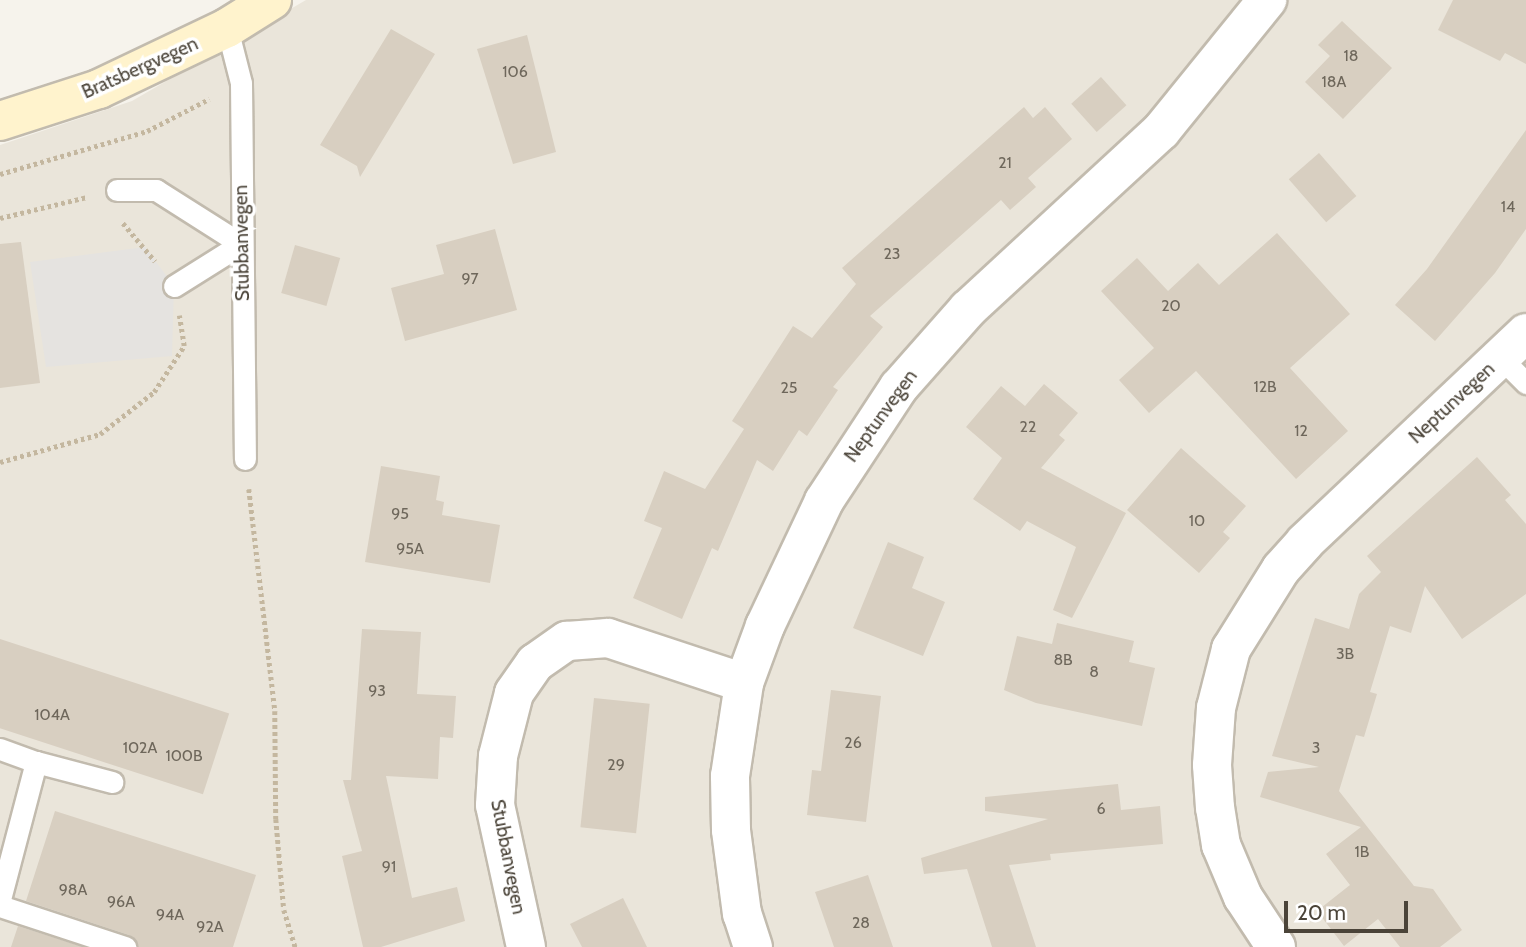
<!DOCTYPE html>
<html>
<head>
<meta charset="utf-8">
<style>
  body { margin:0 }
  #map { position:relative; width:1526px; height:947px; overflow:hidden; background:#f6f3ec; font-family:Cabin,sans-serif }
  div>[style] { position:absolute }
  .residential>* { inset:0; background:#eae5da }
  .parking>* { inset:0; background:#e5e3e0 }
  .building>* { inset:0; background:#d8cfc1; transform-origin:0 0 }
  .path>* { height:4.5px; margin-top:-2.25px; transform-origin:0; background:repeating-linear-gradient(90deg,#c4b79f 0 3.5px,transparent 0 7px) }
  .roads { filter:drop-shadow(2px 0 #c2bbae) drop-shadow(-2px 0 #c2bbae) drop-shadow(0 2px #c2bbae) drop-shadow(0 -2px #c2bbae) }
  .lane>* { height:21px; margin:-10.5px; padding:0 10.5px; transform-origin:10.5px; border-radius:10.5px; background:#fff }
  .street>* { height:38px; margin:-19px; padding:0 19px; transform-origin:19px; border-radius:19px; background:#fff }
  .secondary>* { height:38px; margin:-19px; padding:0 19px; transform-origin:19px; border-radius:19px; background:#fff3cd }
  span { translate:-50% -50%; white-space:nowrap; text-align:center; line-height:1.15; -webkit-text-stroke:7px #fff; paint-order:stroke }
  .number-label { font-size:16px; color:#6e675b }
  .number-label span { -webkit-text-stroke-width:0 }
  .street-label { font-size:19px; color:#4b4439 }
  .scale { position:absolute; left:1284px; top:901px; width:124px; height:32px; box-sizing:border-box; border:4px solid #4b4439; border-top:0; padding-left:9px; font-size:21px; line-height:24px; white-space:nowrap; color:#4b4439; -webkit-text-stroke:5px #fff; paint-order:stroke }
</style>
</head>
<body>
<div id="map">
  <div class="residential">
    <i style="clip-path:polygon(306px 0,1526px 0,1526px 947px,0 947px,0 145px,132px 101px)"></i>
  </div>
  <div class="parking">
    <i style="clip-path:polygon(145px 247px,174px 286px,172px 356px,46px 367px,30px 262px)"></i>
  </div>
  <div class="building">
    <i style="clip-path:polygon(1453px 0,1526px 0,1526px 64px,1505px 53px,1500px 61px,1438px 30px)"></i>
    <i style="clip-path:polygon(1342px 21px,1392px 68px,1343px 119px,1305px 82px,1330px 56px,1318px 45px)"></i>
    <i style="clip-path:polygon(391px 29px,435px 54px,360px 177px,357px 166px,320px 145px)"></i>
    <i style="clip-path:polygon(527px 35px,556px 152px,513px 164px,477px 49px)"></i>
    <i style="left:1101px;top:77px;width:38px;height:40px;rotate:48deg"></i>
    <i style="clip-path:polygon(1024px 107px,1033px 118px,1045px 107px,1072px 139px,1028px 178px,1036px 187px,1010px 210px,1001px 200px,870px 316px,883px 327px,833px 387px,838px 390px,807px 436px,799px 430px,773px 471px,757px 460px,718px 551px,712px 548px,682px 619px,633px 598px,662px 528px,644px 521px,664px 471px,705px 489px,744px 429px,732px 421px,793px 326px,812px 338px,856px 284px,842px 268px)"></i>
    <i style="clip-path:polygon(1526px 130px,1526px 229px,1495px 273px,1435px 341px,1395px 305px,1427px 269px)"></i>
    <i style="left:1319px;top:153px;width:57px;height:40px;rotate:49deg"></i>
    <i style="clip-path:polygon(495px 229px,517px 310px,405px 341px,391px 288px,444px 274px,436px 245px)"></i>
    <i style="clip-path:polygon(1277px 233px,1350px 314px,1290px 368px,1348px 431px,1296px 479px,1196px 371px,1149px 413px,1119px 380px,1154px 348px,1101px 291px,1137px 258px,1168px 291px,1198px 263px,1219px 285px)"></i>
    <i style="clip-path:polygon(21px 242px,40px 383px,0 388px,0 244px)"></i>
    <i style="left:295px;top:245px;width:47px;height:50px;rotate:16deg"></i>
    <i style="clip-path:polygon(1044px 384px,1078px 413px,1059px 435px,1065px 440px,1041px 468px,1126px 513px,1072px 618px,1053px 610px,1076px 547px,1027px 521px,1020px 531px,973px 499px,1002px 458px,966px 427px,1001px 386px,1025px 406px)"></i>
    <i style="clip-path:polygon(1181px 448px,1246px 506px,1223px 532px,1230px 538px,1199px 573px,1127px 510px)"></i>
    <i style="clip-path:polygon(1477px 457px,1511px 495px,1505px 500px,1526px 524px,1526px 594px,1462px 639px,1425px 586px,1411px 633px,1390px 626px,1370px 692px,1377px 694px,1364px 737px,1356px 735px,1339px 791px,1414px 886px,1433px 889px,1462px 930px,1440px 947px,1400px 947px,1378px 919px,1344px 946px,1317px 911px,1350px 885px,1326px 854px,1361px 827px,1260px 797px,1268px 772px,1319px 767px,1272px 756px,1315px 618px,1349px 629px,1359px 594px,1381px 572px,1367px 556px)"></i>
    <i style="clip-path:polygon(381px 466px,440px 476px,436px 500px,444px 502px,442px 515px,500px 525px,490px 583px,365px 562px)"></i>
    <i style="clip-path:polygon(888px 542px,924px 557px,912px 588px,945px 602px,923px 656px,853px 628px)"></i>
    <i style="clip-path:polygon(1057px 623px,1134px 641px,1129px 662px,1155px 668px,1142px 726px,1036px 703px,1004px 690px,1017px 636px,1052px 644px)"></i>
    <i style="clip-path:polygon(362px 629px,421px 632px,417px 694px,456px 696px,453px 738px,440px 737px,438px 779px,386px 776px,412px 898px,457px 887px,465px 921px,381px 947px,363px 947px,342px 856px,362px 851px,343px 780px,351px 780px)"></i>
    <i style="left:0;top:639px;width:241px;height:85px;rotate:18deg"></i>
    <i style="clip-path:polygon(831px 690px,881px 696px,866px 822px,807px 815px,812px 770px,821px 771px)"></i>
    <i style="left:594px;top:698px;width:56px;height:130px;rotate:6deg"></i>
    <i style="clip-path:polygon(1118px 784px,1121px 810px,1160px 806px,1163px 844px,1050px 854px,1051px 860px,1009px 865px,1036px 947px,992px 947px,967px 869px,924px 874px,921px 858px,1048px 819px,985px 811px,985px 797px)"></i>
    <i style="clip-path:polygon(55px 811px,256px 875px,233px 947px,138px 947px,129px 935px,26px 901px)"></i>
    <i style="clip-path:polygon(868px 875px,893px 947px,834px 947px,815px 892px)"></i>
    <i style="clip-path:polygon(623px 898px,647px 947px,582px 947px,570px 924px)"></i>
    <i style="clip-path:polygon(18px 926px,83px 947px,11px 947px)"></i>
  </div>
  <div class="path">
    <i style="left:0;top:174px;width:153px;rotate:-16.3deg"></i>
    <i style="left:147px;top:131px;width:70px;rotate:-27.3deg"></i>
    <i style="left:0;top:218px;width:89px;rotate:-13.6deg"></i>
    <i style="left:123px;top:223px;width:50px;rotate:49.9deg"></i>
    <i style="left:0;top:462px;width:104px;rotate:-15.6deg"></i>
    <i style="left:100px;top:434px;width:68px;rotate:-37.9deg"></i>
    <i style="left:154px;top:392px;width:55px;rotate:-56.9deg"></i>
    <i style="left:184px;top:346px;width:31px;rotate:-99deg"></i>
    <i style="left:249px;top:489px;width:224px;rotate:83.3deg"></i>
    <i style="left:275px;top:711px;width:108px;rotate:89.5deg"></i>
    <i style="left:276px;top:819px;width:91px;rotate:85deg"></i>
    <i style="left:284px;top:910px;width:39px;rotate:73deg"></i>
  </div>
  <div class="roads">
    <div class="lane">
      <i style="left:227px;top:28px;width:57px;rotate:75.7deg"></i>
      <i style="left:241px;top:83px;width:376px;rotate:89.4deg"></i>
      <i style="left:117px;top:190px;width:39px"></i>
      <i style="left:156px;top:190px;width:101px;rotate:32.4deg"></i>
      <i style="left:241px;top:244px;width:79px;rotate:147.9deg"></i>
      <i style="left:1500px;top:357px;width:37px;rotate:45deg"></i>
      <i style="left:0;top:749px;width:38px;rotate:20deg"></i>
      <i style="left:36px;top:762px;width:142px;rotate:104.7deg"></i>
      <i style="left:36px;top:762px;width:79px;rotate:14.7deg"></i>
      <i style="left:0;top:906px;width:132px;rotate:18.2deg"></i>
    </div>
    <div class="street">
      <i style="left:526px;top:947px;width:145px;rotate:-102.3deg"></i>
      <i style="left:495px;top:805px;width:49px;rotate:-86.5deg"></i>
      <i style="left:498px;top:756px;width:65px;rotate:-75.7deg"></i>
      <i style="left:514px;top:693px;width:37px;rotate:-55deg"></i>
      <i style="left:535px;top:663px;width:39px;rotate:-35deg"></i>
      <i style="left:567px;top:641px;width:41px;rotate:-4.2deg"></i>
      <i style="left:608px;top:638px;width:143px;rotate:18.3deg"></i>
      <i style="left:753px;top:947px;width:35px;rotate:-108deg"></i>
      <i style="left:742px;top:914px;width:85px;rotate:-97.5deg"></i>
      <i style="left:731px;top:830px;width:54px;rotate:-91.1deg"></i>
      <i style="left:730px;top:776px;width:94px;rotate:-81.4deg"></i>
      <i style="left:744px;top:683px;width:61px;rotate:-69.8deg"></i>
      <i style="left:765px;top:626px;width:138px;rotate:-64.7deg"></i>
      <i style="left:824px;top:501px;width:136px;rotate:-56.7deg"></i>
      <i style="left:899px;top:387px;width:104px;rotate:-48.5deg"></i>
      <i style="left:968px;top:309px;width:263px;rotate:-42.7deg"></i>
      <i style="left:1161px;top:131px;width:169px;rotate:-51deg"></i>
      <i style="left:1276px;top:947px;width:60px;rotate:-123.4deg"></i>
      <i style="left:1243px;top:897px;width:56px;rotate:-112.9deg"></i>
      <i style="left:1221px;top:845px;width:37px;rotate:-99deg"></i>
      <i style="left:1215px;top:808px;width:43px;rotate:-94deg"></i>
      <i style="left:1212px;top:765px;width:57px;rotate:-86deg"></i>
      <i style="left:1216px;top:708px;width:61px;rotate:-75.7deg"></i>
      <i style="left:1231px;top:649px;width:94px;rotate:-58deg"></i>
      <i style="left:1281px;top:569px;width:36px;rotate:-48deg"></i>
      <i style="left:1305px;top:542px;width:304px;rotate:-43.4deg"></i>
    </div>
    <div class="secondary">
      <i style="left:0;top:121px;width:104px;rotate:-17.9deg"></i>
      <i style="left:99px;top:89px;width:142px;rotate:-25.5deg"></i>
      <i style="left:227px;top:28px;width:53px;rotate:-31.9deg"></i>
    </div>
  </div>
  <div class="number-label">
    <span style="left:1351px;top:56px">18</span>
    <span style="left:515px;top:72px">106</span>
    <span style="left:1334px;top:82px">18A</span>
    <span style="left:1005px;top:163px">21</span>
    <span style="left:1508px;top:207px">14</span>
    <span style="left:892px;top:254px">23</span>
    <span style="left:470px;top:279px">97</span>
    <span style="left:1171px;top:306px">20</span>
    <span style="left:1265px;top:387px">12B</span>
    <span style="left:789px;top:388px">25</span>
    <span style="left:1028px;top:427px">22</span>
    <span style="left:1301px;top:431px">12</span>
    <span style="left:400px;top:514px">95</span>
    <span style="left:1197px;top:521px">10</span>
    <span style="left:410px;top:549px">95A</span>
    <span style="left:1345px;top:654px">3B</span>
    <span style="left:1063px;top:660px">8B</span>
    <span style="left:1094px;top:672px">8</span>
    <span style="left:377px;top:691px">93</span>
    <span style="left:52px;top:715px">104A</span>
    <span style="left:853px;top:743px">26</span>
    <span style="left:140px;top:748px">102A</span>
    <span style="left:1316px;top:748px">3</span>
    <span style="left:184px;top:756px">100B</span>
    <span style="left:616px;top:765px">29</span>
    <span style="left:1101px;top:809px">6</span>
    <span style="left:1362px;top:852px">1B</span>
    <span style="left:389px;top:867px">91</span>
    <span style="left:73px;top:890px">98A</span>
    <span style="left:121px;top:902px">96A</span>
    <span style="left:170px;top:915px">94A</span>
    <span style="left:861px;top:923px">28</span>
    <span style="left:210px;top:927px">92A</span>
  </div>
  <div class="street-label">
    <span style="left:140px;top:68px;rotate:-24deg">Bratsbergvegen</span>
    <span style="left:242px;top:243px;rotate:-91deg">Stubbanvegen</span>
    <span style="left:1452px;top:403px;rotate:-43deg">Neptunvegen</span>
    <span style="left:881px;top:416px;rotate:-54deg">Neptunvegen</span>
    <span style="left:508px;top:857px;rotate:79deg">Stubbanvegen</span>
  </div>
  <div class="scale">20 m</div>
</div>
</body>
</html>
